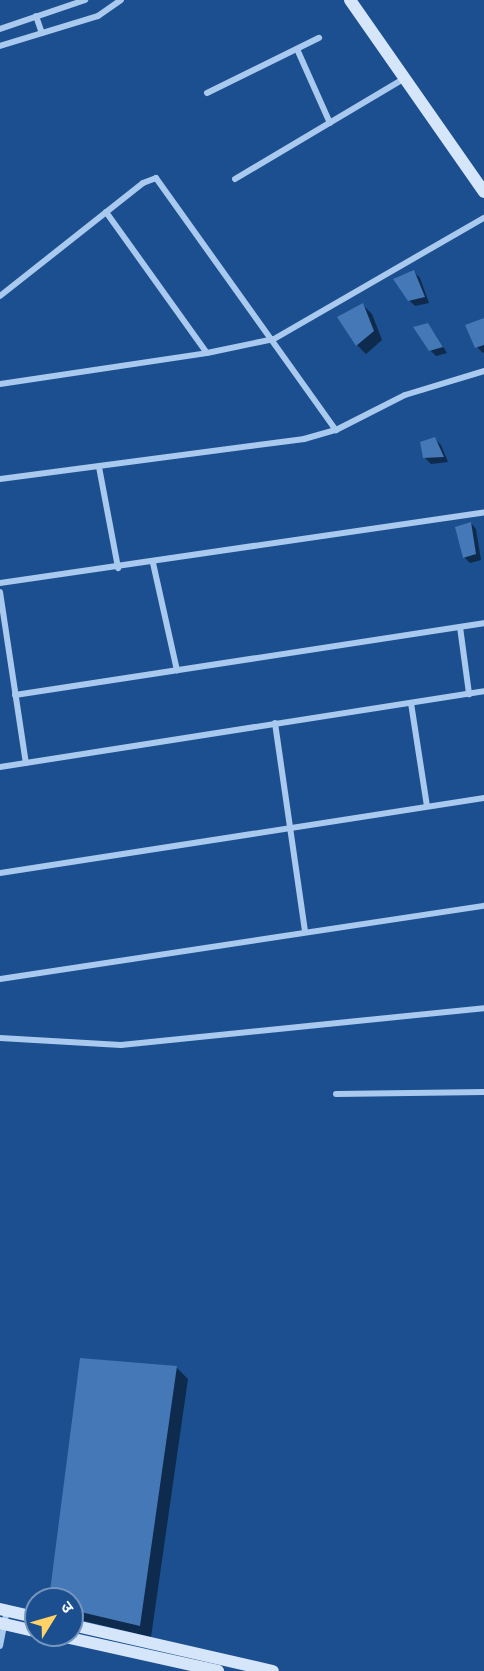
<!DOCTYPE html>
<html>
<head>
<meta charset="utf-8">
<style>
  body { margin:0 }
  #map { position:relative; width:484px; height:1671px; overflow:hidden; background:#1b4f8f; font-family:"Alegreya Sans","Noto Sans Devanagari",sans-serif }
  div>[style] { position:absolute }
  .shadow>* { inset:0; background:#0007 }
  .building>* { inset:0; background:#4478b7 }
  .street>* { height:6px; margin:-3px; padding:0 3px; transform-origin:3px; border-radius:3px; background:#a9c9ee }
  .secondary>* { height:12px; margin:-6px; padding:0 6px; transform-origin:6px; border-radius:6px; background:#d6e6fa }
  span { translate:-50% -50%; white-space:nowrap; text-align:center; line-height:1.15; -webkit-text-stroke:6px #1b4f8f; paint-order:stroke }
  .north { position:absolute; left:24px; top:1587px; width:60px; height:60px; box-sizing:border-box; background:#1b4f8f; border:2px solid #7695bc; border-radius:50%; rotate:53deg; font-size:16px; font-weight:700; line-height:24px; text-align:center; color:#fff }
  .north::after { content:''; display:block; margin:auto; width:21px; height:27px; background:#ffd166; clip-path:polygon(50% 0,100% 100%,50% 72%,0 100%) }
</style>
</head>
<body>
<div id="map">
  <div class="shadow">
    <i style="clip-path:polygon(414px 272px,420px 278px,429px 303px,415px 306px,409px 300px)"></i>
    <i style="clip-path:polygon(363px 305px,372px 314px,382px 340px,366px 354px,357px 345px)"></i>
    <i style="clip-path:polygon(484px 319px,484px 352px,483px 353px,477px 347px)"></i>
    <i style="clip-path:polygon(427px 325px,433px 331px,447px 353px,436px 356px,430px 350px)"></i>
    <i style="clip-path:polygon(435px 439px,441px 445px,448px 462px,431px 464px,425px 458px)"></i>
    <i style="clip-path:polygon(471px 523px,476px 529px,481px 560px,470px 563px,464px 557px)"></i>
    <i style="clip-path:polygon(176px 1367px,188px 1379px,151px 1637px,72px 1618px,72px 1599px,50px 1599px)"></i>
  </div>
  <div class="building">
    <i style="clip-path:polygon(414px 270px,425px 297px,408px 301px,393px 279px)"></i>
    <i style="clip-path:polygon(363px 303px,374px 331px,356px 346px,337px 317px)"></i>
    <i style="clip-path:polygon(484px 318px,484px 345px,475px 348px,465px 325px)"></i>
    <i style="clip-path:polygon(428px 323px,443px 347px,429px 351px,413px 327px)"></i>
    <i style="clip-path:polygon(435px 437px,444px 457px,423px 458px,420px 442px)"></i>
    <i style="clip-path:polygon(471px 522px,476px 554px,463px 558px,455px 527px)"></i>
    <i style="clip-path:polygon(80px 1358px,177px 1366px,140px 1626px,72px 1610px,72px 1599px,49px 1599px)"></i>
  </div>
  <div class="street">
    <i style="left:36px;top:16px;width:18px;rotate:71deg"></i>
    <i style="left:0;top:29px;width:90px;rotate:-18.8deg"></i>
    <i style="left:0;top:46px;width:102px;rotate:-17deg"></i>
    <i style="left:98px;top:16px;width:28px;rotate:-35deg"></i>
    <i style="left:297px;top:49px;width:81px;rotate:66deg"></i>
    <i style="left:207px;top:93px;width:125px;rotate:-26.2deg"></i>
    <i style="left:235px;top:179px;width:198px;rotate:-30.7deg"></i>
    <i style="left:106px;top:212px;width:173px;rotate:54.4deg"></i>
    <i style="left:0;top:296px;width:182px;rotate:-38.3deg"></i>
    <i style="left:143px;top:183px;width:14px;rotate:-21deg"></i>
    <i style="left:156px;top:178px;width:310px;rotate:54.5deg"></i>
    <i style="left:0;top:384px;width:209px;rotate:-8.5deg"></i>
    <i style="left:207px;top:353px;width:68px;rotate:-11.8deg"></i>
    <i style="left:274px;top:339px;width:242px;rotate:-30deg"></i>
    <i style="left:99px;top:467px;width:103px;rotate:79.3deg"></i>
    <i style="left:0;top:479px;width:307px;rotate:-7.5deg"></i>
    <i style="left:304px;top:439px;width:33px;rotate:-16deg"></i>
    <i style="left:336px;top:430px;width:77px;rotate:-26.9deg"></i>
    <i style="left:405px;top:395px;width:83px;rotate:-16.9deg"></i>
    <i style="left:153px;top:563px;width:110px;rotate:77.4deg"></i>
    <i style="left:0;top:583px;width:489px;rotate:-8.3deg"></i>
    <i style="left:0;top:592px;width:173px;rotate:81.4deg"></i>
    <i style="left:460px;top:627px;width:68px;rotate:82.3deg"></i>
    <i style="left:15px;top:695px;width:474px;rotate:-8.7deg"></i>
    <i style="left:411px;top:703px;width:104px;rotate:81.2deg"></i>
    <i style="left:275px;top:723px;width:211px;rotate:81.8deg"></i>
    <i style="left:0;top:767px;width:490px;rotate:-8.9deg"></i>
    <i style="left:0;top:873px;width:490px;rotate:-8.8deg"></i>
    <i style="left:0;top:979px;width:489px;rotate:-8.6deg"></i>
    <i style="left:0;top:1038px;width:121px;rotate:3.3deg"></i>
    <i style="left:121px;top:1045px;width:365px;rotate:-5.8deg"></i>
    <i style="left:336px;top:1094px;width:148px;rotate:-0.8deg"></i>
    <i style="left:0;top:1646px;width:36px;rotate:-79deg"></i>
  </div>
  <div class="secondary">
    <i style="left:350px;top:0;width:234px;rotate:55.1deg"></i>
    <i style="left:0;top:1609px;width:37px;rotate:13deg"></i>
    <i style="left:0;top:1623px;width:37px;rotate:13deg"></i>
    <i style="left:72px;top:1625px;width:206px;rotate:12.9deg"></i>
    <i style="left:56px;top:1635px;width:166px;rotate:12.5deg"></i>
  </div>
  <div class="north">उ</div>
</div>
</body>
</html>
